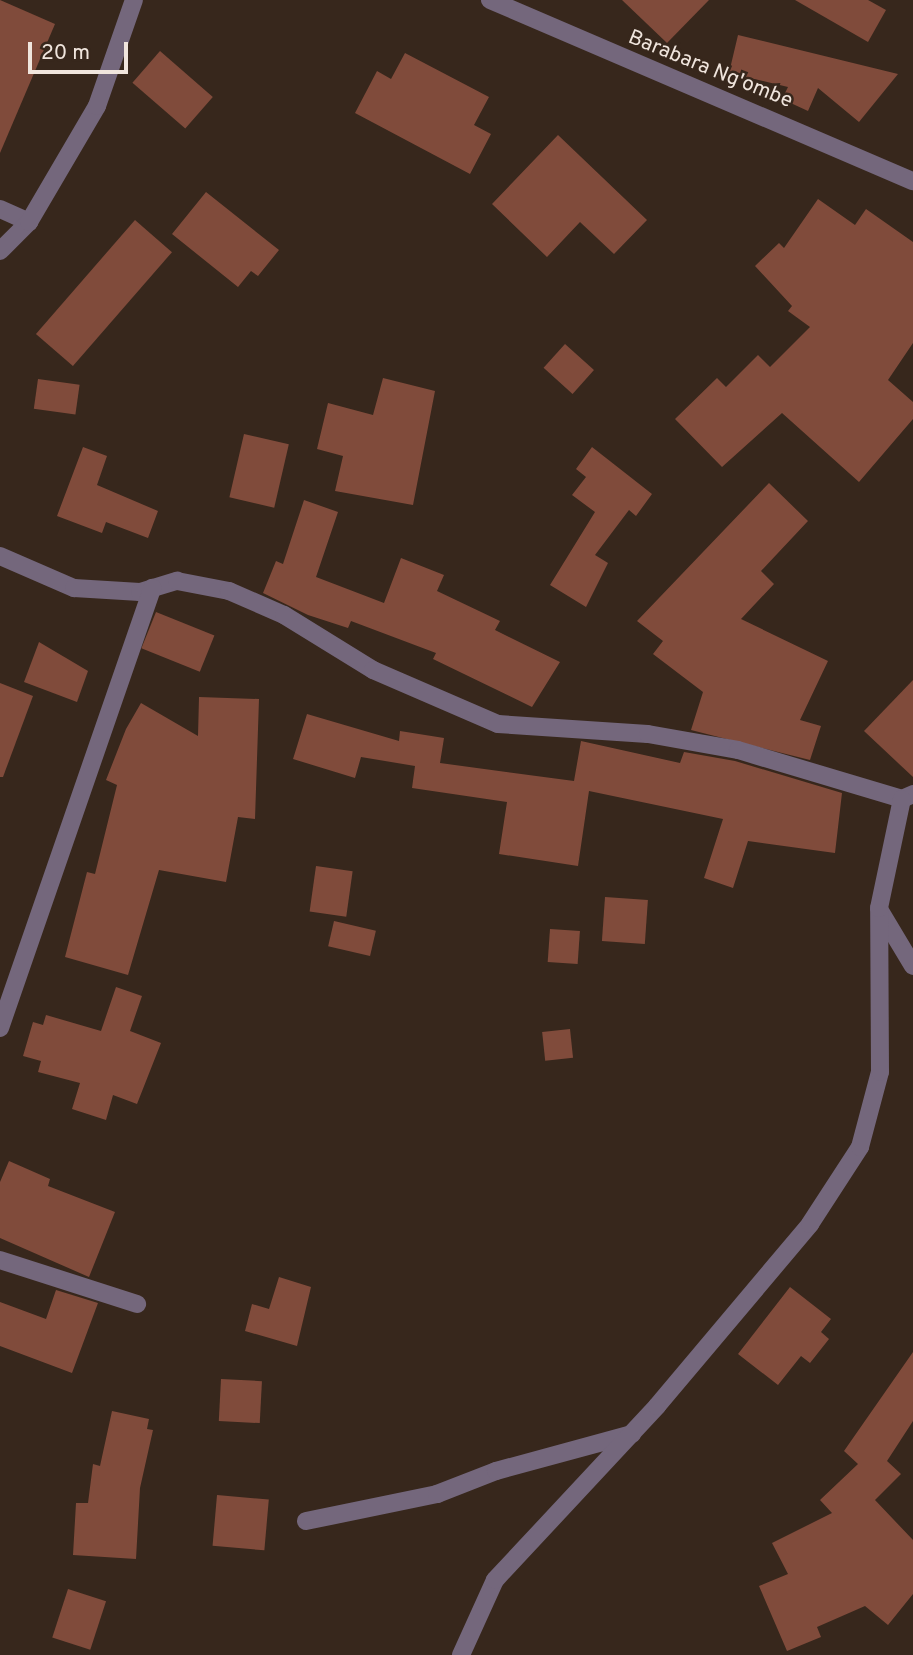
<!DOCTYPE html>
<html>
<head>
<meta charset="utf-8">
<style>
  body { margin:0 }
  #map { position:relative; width:913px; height:1655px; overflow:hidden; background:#37271c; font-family:Overpass,sans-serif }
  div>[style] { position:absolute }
  .building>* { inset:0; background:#804b3b; transform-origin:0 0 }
  .minor>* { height:18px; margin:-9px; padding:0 9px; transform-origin:9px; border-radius:9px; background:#74677c }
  span { translate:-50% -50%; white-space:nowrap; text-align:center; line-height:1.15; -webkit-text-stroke:5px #37271c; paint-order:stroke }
  .street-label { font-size:21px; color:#f0e5dd }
  .scale { position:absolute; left:28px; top:42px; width:100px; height:32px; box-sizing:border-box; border:4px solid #f0e5dd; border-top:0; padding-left:9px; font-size:21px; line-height:24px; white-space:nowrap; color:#f0e5dd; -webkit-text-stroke:5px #37271c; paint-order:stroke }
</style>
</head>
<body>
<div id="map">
  <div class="building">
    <i style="clip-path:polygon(0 0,55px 24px,0 153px)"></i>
    <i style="clip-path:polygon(622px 0,709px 0,667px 43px)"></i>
    <i style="clip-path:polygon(795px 0,868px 0,886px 10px,868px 42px)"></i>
    <i style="clip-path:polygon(738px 35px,898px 74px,859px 122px,818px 88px,808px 111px,782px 99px,788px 87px,729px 73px)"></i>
    <i style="left:160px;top:51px;width:70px;height:42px;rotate:41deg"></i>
    <i style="clip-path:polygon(405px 53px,489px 97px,474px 125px,491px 134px,470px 174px,355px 113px,377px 71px,391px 79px)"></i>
    <i style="clip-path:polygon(558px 135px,647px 220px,614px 254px,580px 222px,547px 257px,492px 204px)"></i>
    <i style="clip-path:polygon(206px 192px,279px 250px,258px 276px,251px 271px,238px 287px,172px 234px)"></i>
    <i style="clip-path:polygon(818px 199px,855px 225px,866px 209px,913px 242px,913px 343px,888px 380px,913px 402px,913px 419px,859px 482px,782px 413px,722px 467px,675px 419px,717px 378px,726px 387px,758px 355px,770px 367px,810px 327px,788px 311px,792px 306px,755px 266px,779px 243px,784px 248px)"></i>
    <i style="left:135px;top:220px;width:49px;height:151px;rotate:41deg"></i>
    <i style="left:565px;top:344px;width:39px;height:32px;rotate:42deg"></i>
    <i style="clip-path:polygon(383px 378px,435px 391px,413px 505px,335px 491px,343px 456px,317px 449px,328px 403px,373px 415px)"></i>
    <i style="left:38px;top:379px;width:42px;height:30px;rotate:8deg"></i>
    <i style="left:244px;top:434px;width:46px;height:65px;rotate:13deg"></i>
    <i style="clip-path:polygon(83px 447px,107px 456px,97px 485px,158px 511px,148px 538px,106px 522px,102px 533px,57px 516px)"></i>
    <i style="clip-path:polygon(592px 447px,652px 494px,636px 516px,629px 510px,595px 555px,608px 563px,586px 607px,550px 585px,595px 512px,572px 495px,586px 477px,576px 469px)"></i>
    <i style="clip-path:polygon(769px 483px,808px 521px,761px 571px,774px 584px,741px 619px,828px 661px,800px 720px,821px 726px,810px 760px,691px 730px,703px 692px,653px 654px,663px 641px,637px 621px)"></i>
    <i style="clip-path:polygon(304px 500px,338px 512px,316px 577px,384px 603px,401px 558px,444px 575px,437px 591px,500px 621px,495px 630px,560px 662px,532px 707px,433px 659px,436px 653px,351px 621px,348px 628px,308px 615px,263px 593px,276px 561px,283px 564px)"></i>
    <i style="left:156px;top:612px;width:63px;height:39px;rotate:22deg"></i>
    <i style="clip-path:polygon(39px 642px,88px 671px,77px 702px,24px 682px)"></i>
    <i style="clip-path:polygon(913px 680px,913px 777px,864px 731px)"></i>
    <i style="clip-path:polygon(0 683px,33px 696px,3px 777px,0 777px)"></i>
    <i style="clip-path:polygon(199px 697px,259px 699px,255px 819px,238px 817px,226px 882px,159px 870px,128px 975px,65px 957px,87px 872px,95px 874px,117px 785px,106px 780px,126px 729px,141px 703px,198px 736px)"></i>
    <i style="clip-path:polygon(307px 714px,399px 741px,400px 731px,444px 738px,440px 763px,574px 781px,581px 741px,680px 763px,684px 752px,735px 761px,842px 793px,835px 853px,748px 841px,733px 888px,704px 878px,723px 819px,589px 791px,578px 866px,499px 854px,507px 802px,412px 788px,415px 766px,361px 757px,355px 778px,293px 759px)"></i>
    <i style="left:316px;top:866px;width:37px;height:46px;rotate:8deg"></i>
    <i style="left:605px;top:897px;width:43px;height:44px;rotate:4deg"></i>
    <i style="left:334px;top:921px;width:43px;height:26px;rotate:13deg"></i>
    <i style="left:550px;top:929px;width:30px;height:33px;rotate:4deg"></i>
    <i style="clip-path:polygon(116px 987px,142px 996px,130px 1031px,161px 1043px,137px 1104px,113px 1095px,106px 1120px,72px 1109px,80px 1083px,38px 1072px,41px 1061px,23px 1056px,33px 1022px,43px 1025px,46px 1015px,101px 1031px)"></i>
    <i style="left:570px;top:1029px;width:29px;height:28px;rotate:84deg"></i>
    <i style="clip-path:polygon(9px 1161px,50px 1179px,48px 1186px,115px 1212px,89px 1277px,0 1238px,0 1182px)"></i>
    <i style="clip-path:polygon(279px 1277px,311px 1287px,297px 1346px,245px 1331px,252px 1304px,269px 1309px)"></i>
    <i style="clip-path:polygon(790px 1287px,831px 1319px,821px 1332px,829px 1339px,810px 1363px,801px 1356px,778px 1385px,738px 1354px)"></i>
    <i style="clip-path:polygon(56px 1290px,98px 1303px,72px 1373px,0 1346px,0 1302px,46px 1319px)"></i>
    <i style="clip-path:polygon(913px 1352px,913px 1421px,887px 1461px,901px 1474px,875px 1500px,913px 1540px,913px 1594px,888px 1625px,865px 1606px,817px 1627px,821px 1637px,787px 1651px,759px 1586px,788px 1574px,772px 1543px,832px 1513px,820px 1500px,858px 1464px,844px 1451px)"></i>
    <i style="left:221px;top:1379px;width:41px;height:42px;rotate:3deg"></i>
    <i style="clip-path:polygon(112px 1411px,149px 1419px,147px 1429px,153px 1430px,140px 1488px,136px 1559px,73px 1555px,76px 1503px,88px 1503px,93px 1464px,100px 1466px)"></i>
    <i style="left:217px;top:1495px;width:52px;height:51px;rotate:5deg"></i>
    <i style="left:68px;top:1589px;width:40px;height:51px;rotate:18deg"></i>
  </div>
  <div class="minor">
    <i style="left:490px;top:0;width:460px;rotate:23.2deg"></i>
    <i style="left:0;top:209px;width:32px;rotate:24deg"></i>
    <i style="left:0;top:251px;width:41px;rotate:-45deg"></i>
    <i style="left:29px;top:222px;width:134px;rotate:-59.6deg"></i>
    <i style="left:97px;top:106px;width:112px;rotate:-70.8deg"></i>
    <i style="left:0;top:556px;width:81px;rotate:23.4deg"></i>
    <i style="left:74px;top:588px;width:66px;rotate:3.5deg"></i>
    <i style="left:140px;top:592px;width:39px;rotate:-17deg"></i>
    <i style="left:177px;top:581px;width:53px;rotate:10.9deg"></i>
    <i style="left:229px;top:591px;width:60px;rotate:23.6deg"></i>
    <i style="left:284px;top:615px;width:105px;rotate:31.7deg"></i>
    <i style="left:373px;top:670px;width:136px;rotate:23.4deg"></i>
    <i style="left:498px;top:724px;width:150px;rotate:3.8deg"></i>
    <i style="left:648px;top:734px;width:91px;rotate:10.1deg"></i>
    <i style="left:738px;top:750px;width:171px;rotate:16.6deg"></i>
    <i style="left:902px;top:799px;width:12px;rotate:-24deg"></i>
    <i style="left:880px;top:911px;width:64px;rotate:59deg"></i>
    <i style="left:0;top:1028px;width:466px;rotate:-70.9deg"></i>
    <i style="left:0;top:1260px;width:144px;rotate:17.8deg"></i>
    <i style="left:306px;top:1521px;width:134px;rotate:-11.6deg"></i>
    <i style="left:437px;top:1494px;width:63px;rotate:-21.3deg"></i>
    <i style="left:496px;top:1471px;width:141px;rotate:-15.2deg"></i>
    <i style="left:461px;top:1655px;width:82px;rotate:-65.6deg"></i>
    <i style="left:495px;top:1580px;width:238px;rotate:-47deg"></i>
    <i style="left:657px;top:1406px;width:238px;rotate:-49.9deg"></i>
    <i style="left:810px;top:1224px;width:92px;rotate:-57deg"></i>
    <i style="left:860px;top:1147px;width:78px;rotate:-75.1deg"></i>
    <i style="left:880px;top:1072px;width:164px;rotate:-90.3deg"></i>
    <i style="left:879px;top:908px;width:111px;rotate:-78.1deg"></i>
  </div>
  <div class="street-label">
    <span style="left:710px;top:70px;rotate:22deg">Barabara Ng'ombe</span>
  </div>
  <div class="scale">20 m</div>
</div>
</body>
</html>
